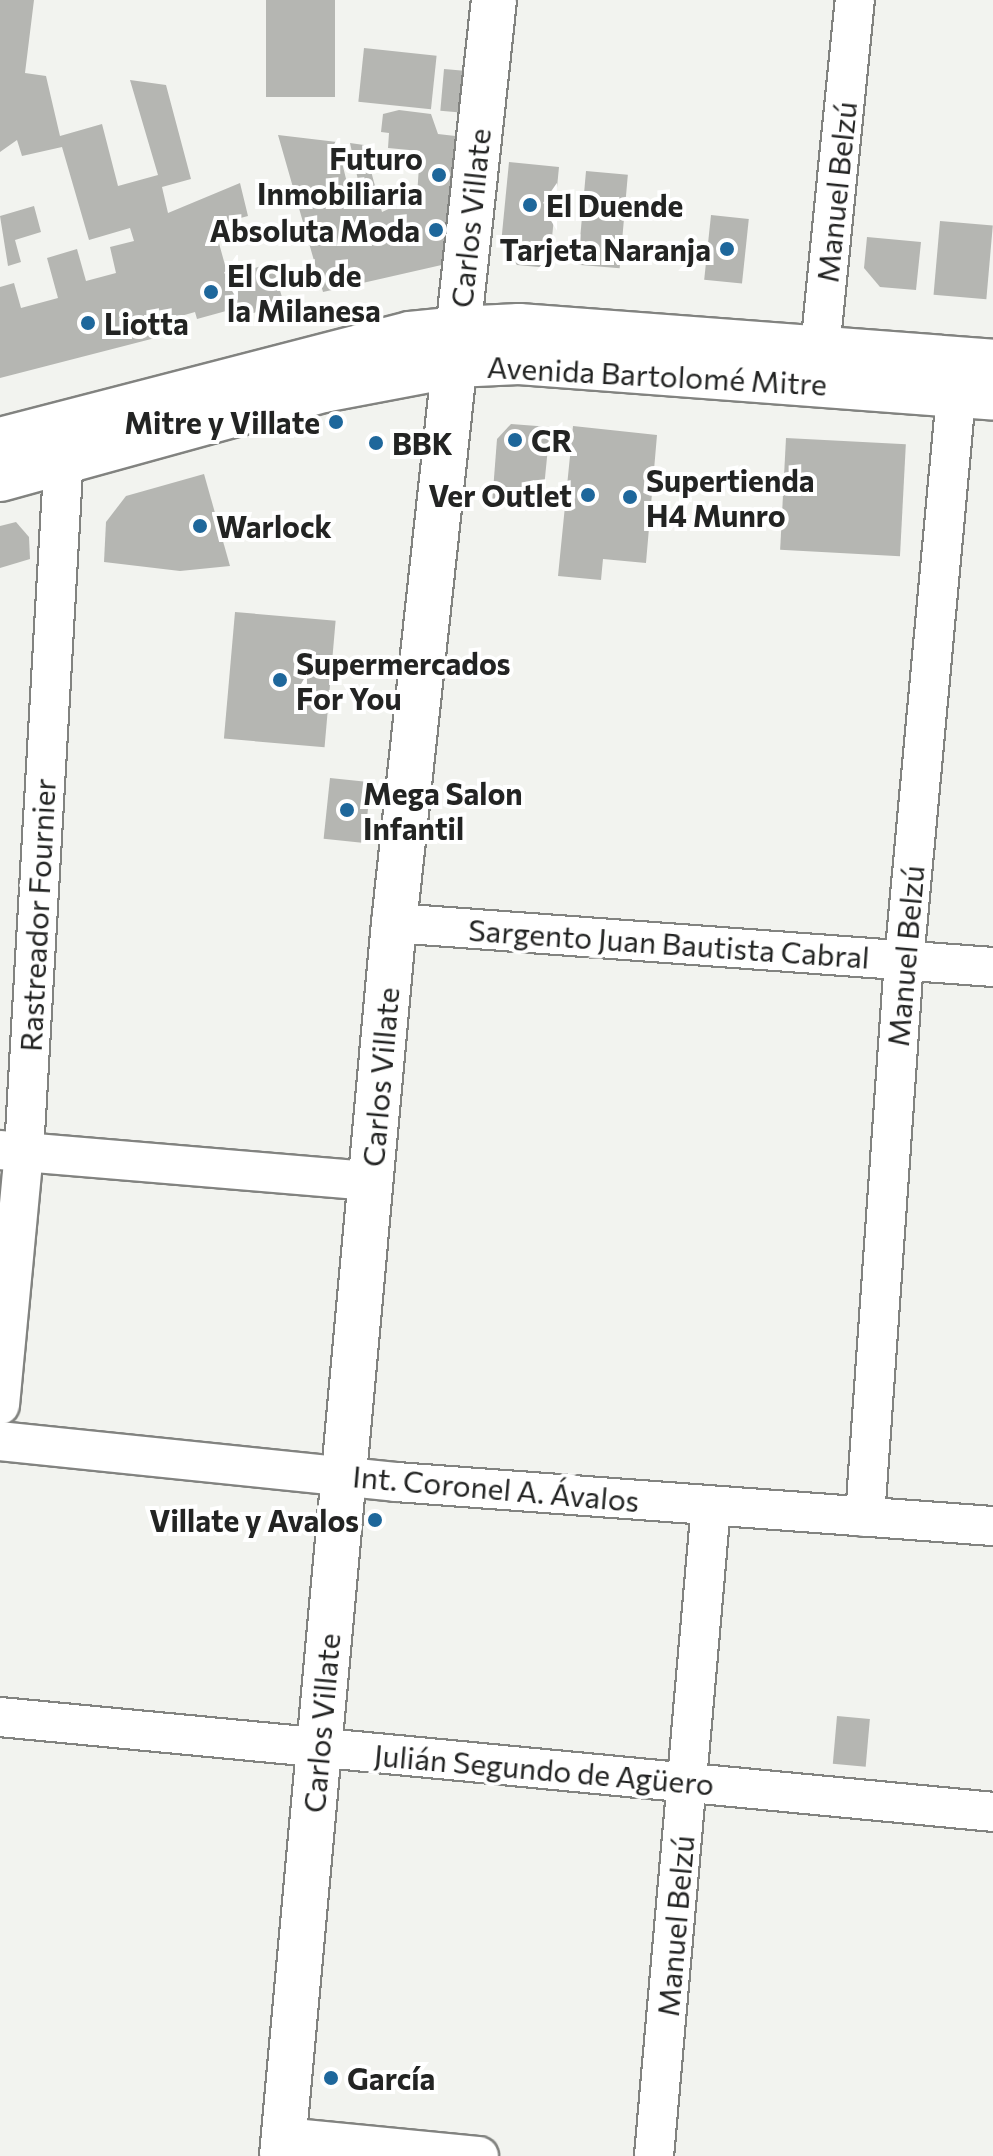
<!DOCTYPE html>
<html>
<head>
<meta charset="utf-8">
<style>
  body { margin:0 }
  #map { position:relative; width:993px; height:2156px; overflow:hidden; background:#f2f3ef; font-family:Commissioner,sans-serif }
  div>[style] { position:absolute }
  .building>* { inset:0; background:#b5b6b2; transform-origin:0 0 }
  .roads { filter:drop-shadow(2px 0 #828380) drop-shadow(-2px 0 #828380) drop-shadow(0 2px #828380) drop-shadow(0 -2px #828380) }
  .minor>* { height:38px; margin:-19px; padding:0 19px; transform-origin:19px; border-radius:19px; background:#fff }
  .tertiary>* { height:44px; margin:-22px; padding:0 22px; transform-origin:22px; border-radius:22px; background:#fff }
  .secondary>* { height:44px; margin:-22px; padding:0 22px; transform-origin:22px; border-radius:22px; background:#fff }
  .dots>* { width:22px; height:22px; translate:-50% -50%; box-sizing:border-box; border:4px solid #fff; border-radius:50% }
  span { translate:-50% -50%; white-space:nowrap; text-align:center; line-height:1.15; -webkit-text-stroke:8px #fff; paint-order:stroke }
  .poi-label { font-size:30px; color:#232423; font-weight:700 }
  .right { translate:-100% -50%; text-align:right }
  .left { translate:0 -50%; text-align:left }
  .street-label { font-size:30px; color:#232423 }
</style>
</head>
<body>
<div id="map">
  <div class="building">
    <i style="clip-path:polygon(0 0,34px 0,25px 73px,46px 76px,60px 136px,102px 124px,118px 186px,158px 175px,130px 80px,166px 85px,191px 179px,162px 187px,168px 213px,240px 183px,248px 216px,214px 225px,228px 276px,272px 263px,284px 304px,240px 317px,237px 308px,197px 319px,195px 312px,174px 318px,176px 328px,159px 337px,0 378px,0 287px,14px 283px,21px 308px,58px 298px,47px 258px,77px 249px,86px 281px,116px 273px,110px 247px,134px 241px,130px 228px,89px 240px,62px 147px,22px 156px,17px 140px,0 152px)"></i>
    <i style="left:266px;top:0;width:69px;height:97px"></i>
    <i style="left:364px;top:48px;width:73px;height:54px;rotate:6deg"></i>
    <i style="left:444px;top:69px;width:23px;height:42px;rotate:5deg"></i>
    <i style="clip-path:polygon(399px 110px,431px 114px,438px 134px,464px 137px,446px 264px,323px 292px,278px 135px,337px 142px,348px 187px,359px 185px,350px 143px,364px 145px,382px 212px,417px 196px,420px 151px,388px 148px,389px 133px,381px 132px,383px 114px)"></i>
    <i style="clip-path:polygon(509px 162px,559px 167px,549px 268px,517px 265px,501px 244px)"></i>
    <i style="left:586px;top:171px;width:42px;height:94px;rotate:5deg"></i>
    <i style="clip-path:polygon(34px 206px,41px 232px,15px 240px,21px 262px,8px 266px,0 216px)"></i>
    <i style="left:711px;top:215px;width:38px;height:65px;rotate:6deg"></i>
    <i style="left:940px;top:221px;width:53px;height:74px;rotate:5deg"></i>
    <i style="clip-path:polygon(867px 237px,921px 242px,916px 290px,880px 287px,864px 268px)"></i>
    <i style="clip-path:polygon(511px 424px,550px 427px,542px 508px,492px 504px,497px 439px)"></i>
    <i style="clip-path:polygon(573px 426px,657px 435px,646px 563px,603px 559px,601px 580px,558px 576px)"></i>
    <i style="left:786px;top:438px;width:120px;height:112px;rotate:3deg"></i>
    <i style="clip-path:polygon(204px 474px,230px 566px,180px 571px,104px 562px,106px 522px,126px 496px)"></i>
    <i style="clip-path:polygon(16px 522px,29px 537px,30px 559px,0 568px,0 526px)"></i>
    <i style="left:235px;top:612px;width:101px;height:127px;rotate:5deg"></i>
    <i style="left:330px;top:778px;width:41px;height:61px;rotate:6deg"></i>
    <i style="left:837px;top:1716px;width:33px;height:48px;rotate:5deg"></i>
  </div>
  <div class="roads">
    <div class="minor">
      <i style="left:817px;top:379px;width:381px;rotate:-84.3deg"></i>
      <i style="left:394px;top:923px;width:601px;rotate:4.2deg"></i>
      <i style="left:0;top:1150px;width:371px;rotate:4.8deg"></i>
      <i style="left:0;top:1405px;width:255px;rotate:-84.6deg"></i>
      <i style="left:24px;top:1151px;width:717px;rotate:-86.72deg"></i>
      <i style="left:0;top:1441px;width:398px;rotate:5.9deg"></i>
      <i style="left:396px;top:1482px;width:599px;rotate:4.22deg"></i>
      <i style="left:865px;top:1517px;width:557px;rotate:-85.99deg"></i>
      <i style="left:904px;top:961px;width:567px;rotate:-84.74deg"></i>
      <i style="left:0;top:1717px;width:998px;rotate:5.46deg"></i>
      <i style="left:284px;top:2137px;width:196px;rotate:5.6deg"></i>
      <i style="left:654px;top:2156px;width:652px;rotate:-84.99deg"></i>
    </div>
    <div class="tertiary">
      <i style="left:282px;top:2156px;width:1238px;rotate:-84.81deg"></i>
      <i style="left:394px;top:923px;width:928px;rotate:-83.82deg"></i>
    </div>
    <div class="secondary">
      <i style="left:0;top:440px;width:423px;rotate:-14.5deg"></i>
      <i style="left:410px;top:334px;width:48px;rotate:-5.9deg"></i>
      <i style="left:458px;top:329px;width:61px;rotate:-2.8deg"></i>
      <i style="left:519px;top:326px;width:475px;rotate:4.3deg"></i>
      <i style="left:0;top:479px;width:336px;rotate:-15.4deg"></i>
      <i style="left:324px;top:390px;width:133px;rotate:-10.8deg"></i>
      <i style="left:455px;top:365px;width:64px;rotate:-2.7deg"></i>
      <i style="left:519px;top:362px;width:475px;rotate:4.3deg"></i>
    </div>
  </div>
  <div class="dots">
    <i style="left:439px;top:175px;background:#1e679b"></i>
    <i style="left:530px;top:205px;background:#1e679b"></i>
    <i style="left:436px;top:230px;background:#1e679b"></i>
    <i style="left:727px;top:249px;background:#1e679b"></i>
    <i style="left:211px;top:292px;background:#1e679b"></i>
    <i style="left:88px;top:323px;background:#1e679b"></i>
    <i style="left:336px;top:422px;background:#1e679b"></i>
    <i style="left:515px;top:440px;background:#1e679b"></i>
    <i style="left:376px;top:443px;background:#1e679b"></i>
    <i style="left:588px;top:495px;background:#1e679b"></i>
    <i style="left:630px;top:497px;background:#1e679b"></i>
    <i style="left:200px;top:526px;background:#1e679b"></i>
    <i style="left:280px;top:680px;background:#1e679b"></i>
    <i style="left:347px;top:810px;background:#1e679b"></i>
    <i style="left:375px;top:1520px;background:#1e679b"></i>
    <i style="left:331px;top:2078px;background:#1e679b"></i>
  </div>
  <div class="poi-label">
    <span class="right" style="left:423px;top:175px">Futuro<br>Inmobiliaria</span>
    <span class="left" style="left:546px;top:205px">El Duende</span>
    <span class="right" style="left:420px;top:230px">Absoluta Moda</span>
    <span class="right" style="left:711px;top:249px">Tarjeta Naranja</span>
    <span class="left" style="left:227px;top:292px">El Club de<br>la Milanesa</span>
    <span class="left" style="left:104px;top:323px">Liotta</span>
    <span class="right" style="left:320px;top:422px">Mitre y Villate</span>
    <span class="left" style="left:531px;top:440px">CR</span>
    <span class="left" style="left:392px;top:443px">BBK</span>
    <span class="left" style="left:646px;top:497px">Supertienda<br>H4 Munro</span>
    <span class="right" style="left:572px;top:495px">Ver Outlet</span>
    <span class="left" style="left:216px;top:526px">Warlock</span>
    <span class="left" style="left:296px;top:680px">Supermercados<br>For You</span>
    <span class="left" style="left:363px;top:810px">Mega Salon<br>Infantil</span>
    <span class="right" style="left:359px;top:1520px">Villate y Avalos</span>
    <span class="left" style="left:347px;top:2078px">García</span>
  </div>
  <div class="street-label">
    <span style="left:836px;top:192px;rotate:-84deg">Manuel Belzú</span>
    <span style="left:470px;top:218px;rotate:-84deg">Carlos Villate</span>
    <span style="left:657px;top:375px;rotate:3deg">Avenida Bartolomé Mitre</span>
    <span style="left:37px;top:915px;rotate:-87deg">Rastreador Fournier</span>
    <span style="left:669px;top:943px;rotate:4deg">Sargento Juan Bautista Cabral</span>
    <span style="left:905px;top:956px;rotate:-85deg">Manuel Belzú</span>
    <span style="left:380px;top:1077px;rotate:-85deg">Carlos Villate</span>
    <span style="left:496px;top:1488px;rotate:5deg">Int. Coronel A. Ávalos</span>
    <span style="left:321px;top:1723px;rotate:-85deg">Carlos Villate</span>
    <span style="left:544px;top:1769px;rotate:5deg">Julián Segundo de Agüero</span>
    <span style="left:675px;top:1926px;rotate:-85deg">Manuel Belzú</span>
  </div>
</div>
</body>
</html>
